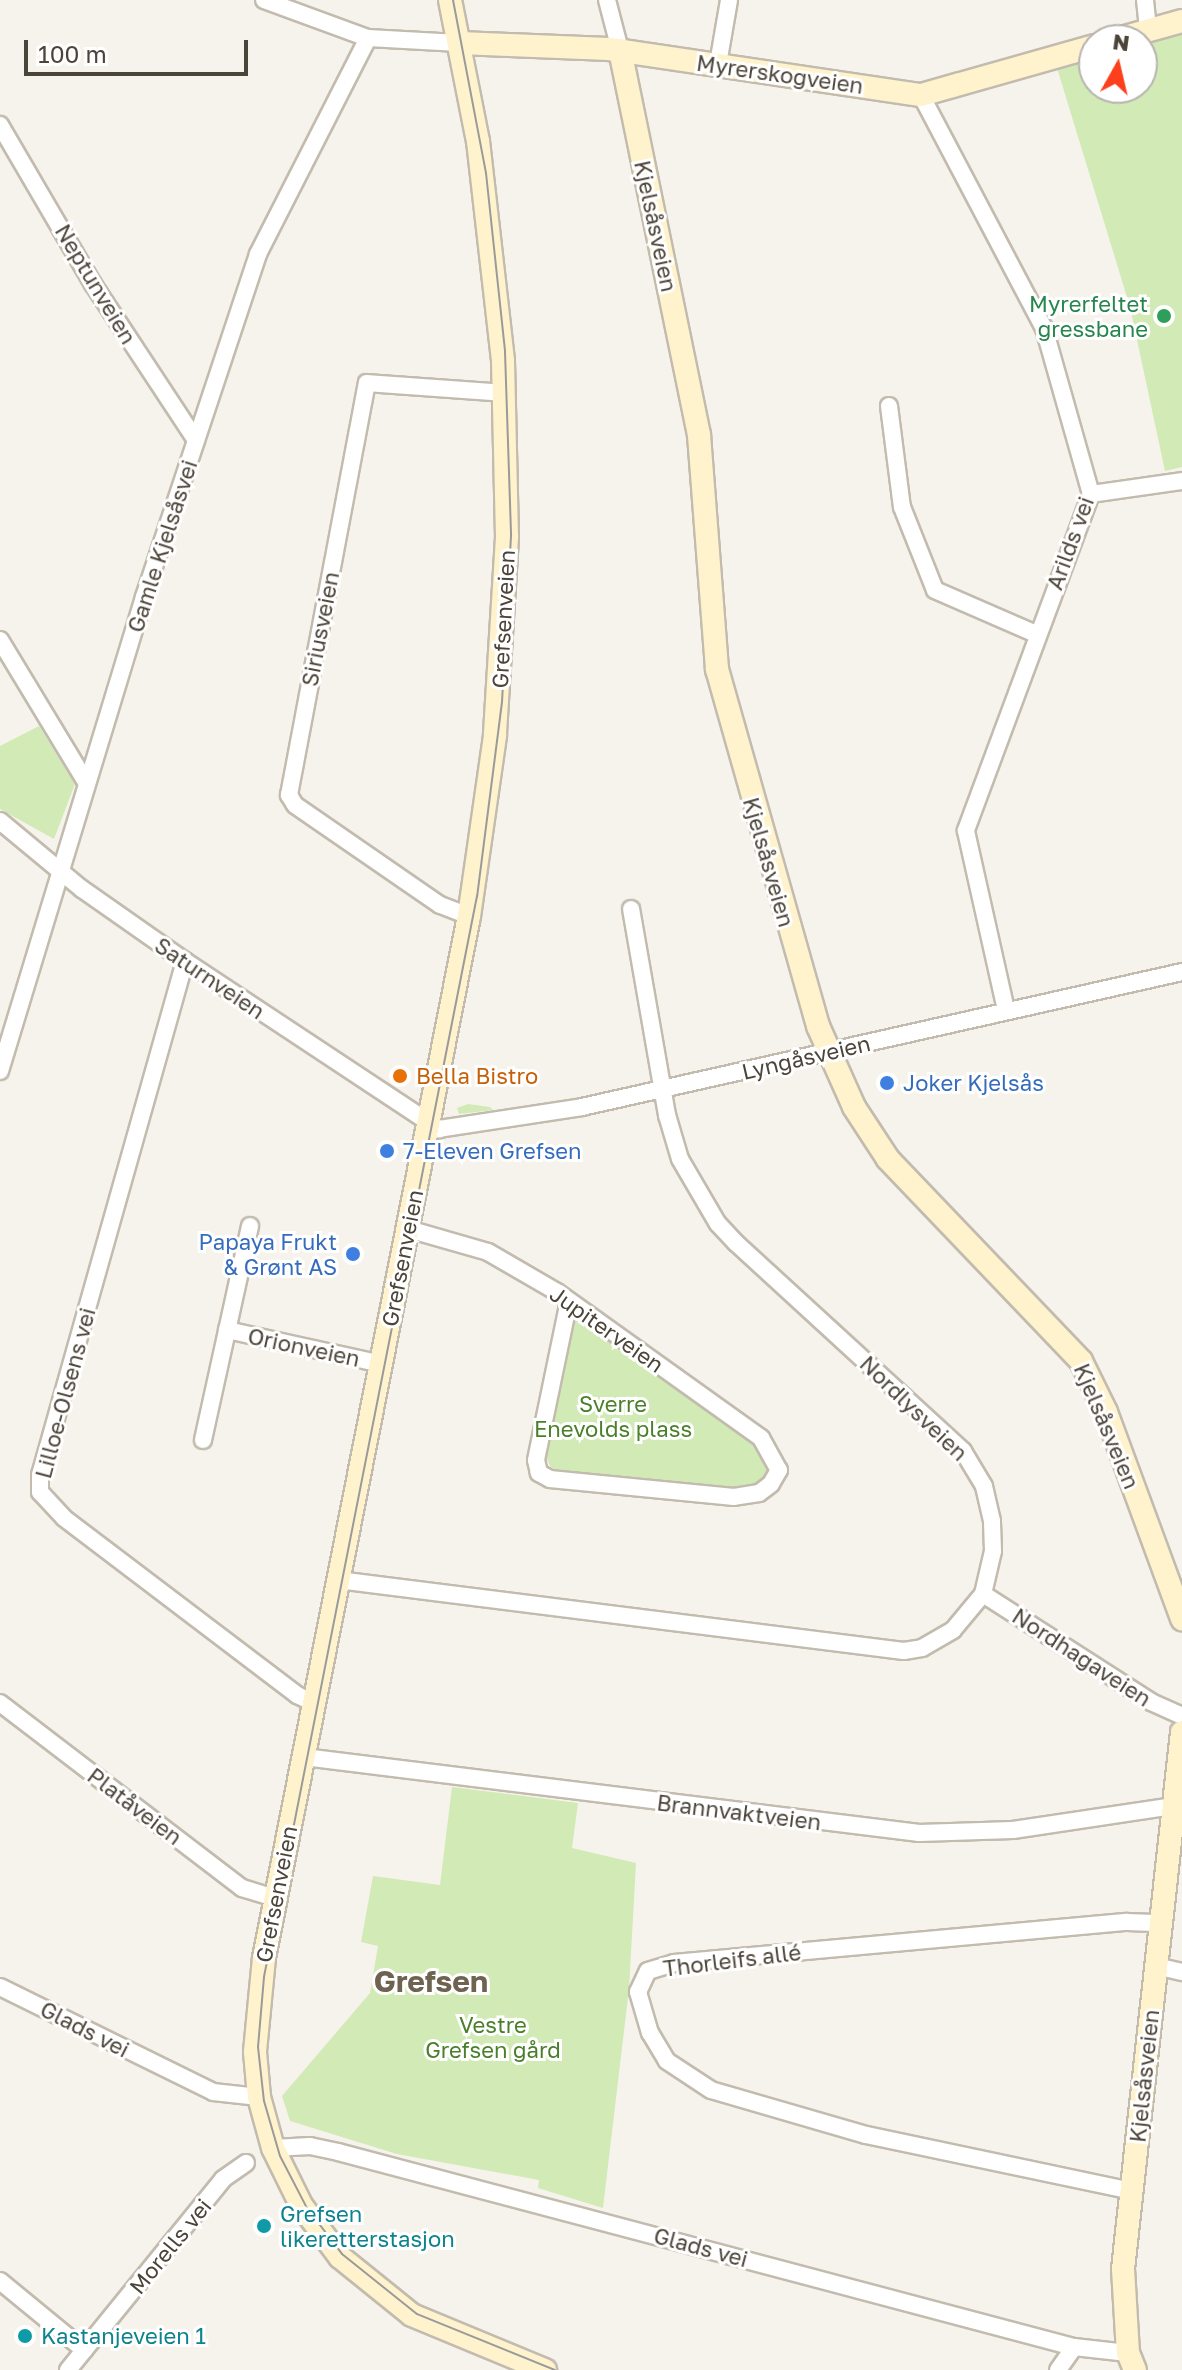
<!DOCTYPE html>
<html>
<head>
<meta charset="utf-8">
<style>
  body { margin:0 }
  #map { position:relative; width:1182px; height:2370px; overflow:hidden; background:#f6f3ec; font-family:"Golos Text",sans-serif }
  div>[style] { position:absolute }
  .green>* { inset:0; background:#d2eab5 }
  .roads { filter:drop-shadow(2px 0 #c2bbae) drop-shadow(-2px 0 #c2bbae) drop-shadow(0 2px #c2bbae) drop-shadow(0 -2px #c2bbae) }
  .street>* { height:16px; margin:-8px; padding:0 8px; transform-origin:8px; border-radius:8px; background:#fff }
  .secondary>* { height:22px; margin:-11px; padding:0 11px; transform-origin:11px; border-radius:11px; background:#fff3cd }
  .tram>* { height:2px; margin:-1px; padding:0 1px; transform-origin:1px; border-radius:1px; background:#9a9a9a }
  .dots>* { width:22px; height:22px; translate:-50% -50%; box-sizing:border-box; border:4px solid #fff; border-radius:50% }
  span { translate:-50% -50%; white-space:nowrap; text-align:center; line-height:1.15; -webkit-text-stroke:6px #fff; paint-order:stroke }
  .street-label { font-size:22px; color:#4b4439 }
  .leisure-label { font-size:22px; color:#27864d }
  .right { translate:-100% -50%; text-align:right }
  .food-label { font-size:22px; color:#c56008 }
  .left { translate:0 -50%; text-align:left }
  .shop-label { font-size:22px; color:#366cbe }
  .park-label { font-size:22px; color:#4a7f2a }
  .culture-label { font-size:22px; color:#0d838f }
  .district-label { font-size:30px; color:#6e6250; font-weight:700 }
  .north { position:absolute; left:1078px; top:24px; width:80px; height:80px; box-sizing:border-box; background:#fff; border:2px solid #b7b4b0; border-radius:50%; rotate:8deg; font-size:22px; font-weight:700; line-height:32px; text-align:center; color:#4b4439 }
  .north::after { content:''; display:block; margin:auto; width:28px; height:36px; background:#fc3f1d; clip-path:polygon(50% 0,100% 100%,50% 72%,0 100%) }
  .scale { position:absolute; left:24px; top:40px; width:224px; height:36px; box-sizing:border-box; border:4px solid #4b4439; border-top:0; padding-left:10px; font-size:24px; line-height:28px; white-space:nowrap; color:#4b4439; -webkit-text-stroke:6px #fff; paint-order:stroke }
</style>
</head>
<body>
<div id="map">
  <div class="green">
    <i style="clip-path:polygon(1182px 33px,1182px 467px,1165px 471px,1130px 307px,1057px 68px,1094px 58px,1094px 88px,1142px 88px,1142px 44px)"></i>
    <i style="clip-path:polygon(39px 726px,75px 784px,54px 839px,0 809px,0 746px)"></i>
    <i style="clip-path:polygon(468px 1104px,490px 1107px,493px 1110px,459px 1114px,457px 1108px)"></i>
    <i style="clip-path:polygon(576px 1313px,755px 1438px,769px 1468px,764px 1481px,744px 1491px,560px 1473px,550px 1466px,544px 1452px)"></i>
    <i style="clip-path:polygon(452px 1787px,578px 1803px,572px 1848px,636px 1863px,629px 1989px,603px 2208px,538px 2188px,539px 2180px,397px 2154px,290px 2121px,282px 2096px,370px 1993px,378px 1946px,361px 1942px,373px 1876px,440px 1885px)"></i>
  </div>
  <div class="roads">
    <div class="street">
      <i style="left:264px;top:0;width:111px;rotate:20.1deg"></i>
      <i style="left:368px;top:38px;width:91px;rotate:3.1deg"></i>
      <i style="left:607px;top:0;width:52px;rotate:75.4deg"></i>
      <i style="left:1145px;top:0;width:31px;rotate:84deg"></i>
      <i style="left:718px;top:64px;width:65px;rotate:-80.2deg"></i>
      <i style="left:921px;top:95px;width:263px;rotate:62.2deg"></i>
      <i style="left:1044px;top:328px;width:173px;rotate:74.2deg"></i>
      <i style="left:1091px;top:494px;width:359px;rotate:110.4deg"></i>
      <i style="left:966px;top:831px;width:183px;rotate:77.4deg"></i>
      <i style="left:0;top:125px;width:184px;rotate:59.7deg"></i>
      <i style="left:93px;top:284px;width:187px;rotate:56.6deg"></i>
      <i style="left:889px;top:406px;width:102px;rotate:82.7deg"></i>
      <i style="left:902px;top:507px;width:89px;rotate:68.3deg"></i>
      <i style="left:935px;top:590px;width:110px;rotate:23.5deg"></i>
      <i style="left:1091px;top:494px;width:92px;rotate:-8.1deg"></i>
      <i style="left:0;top:640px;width:166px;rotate:58.8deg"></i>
      <i style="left:0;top:821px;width:107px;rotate:39.7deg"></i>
      <i style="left:82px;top:889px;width:126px;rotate:35deg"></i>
      <i style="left:185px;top:961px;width:305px;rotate:33.5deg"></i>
      <i style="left:439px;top:1129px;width:145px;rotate:-8.7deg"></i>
      <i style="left:582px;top:1107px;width:615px;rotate:-12.68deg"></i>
      <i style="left:469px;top:916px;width:31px;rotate:-159deg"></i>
      <i style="left:440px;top:905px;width:176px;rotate:-145.4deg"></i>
      <i style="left:295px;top:805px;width:12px;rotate:-121deg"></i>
      <i style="left:289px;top:795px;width:419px;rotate:-79.3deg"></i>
      <i style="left:367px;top:383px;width:138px;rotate:4.1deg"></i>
      <i style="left:185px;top:961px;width:534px;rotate:105.75deg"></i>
      <i style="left:40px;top:1475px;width:17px;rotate:90deg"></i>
      <i style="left:40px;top:1492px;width:35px;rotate:47deg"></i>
      <i style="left:64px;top:1518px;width:293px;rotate:37.2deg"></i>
      <i style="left:297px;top:1695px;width:19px;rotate:25deg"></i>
      <i style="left:0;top:1071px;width:495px;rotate:-73.1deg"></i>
      <i style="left:144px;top:597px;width:361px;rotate:-71.6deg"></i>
      <i style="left:258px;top:254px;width:242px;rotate:-63deg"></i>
      <i style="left:408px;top:1229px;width:83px;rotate:16deg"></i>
      <i style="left:488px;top:1252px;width:80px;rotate:30.1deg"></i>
      <i style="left:557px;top:1292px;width:251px;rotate:35.6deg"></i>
      <i style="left:761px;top:1438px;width:37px;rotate:61deg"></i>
      <i style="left:779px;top:1470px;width:16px;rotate:120deg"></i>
      <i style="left:771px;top:1484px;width:15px;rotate:143deg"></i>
      <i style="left:759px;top:1493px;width:25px;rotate:171deg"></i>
      <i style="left:734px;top:1497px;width:185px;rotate:-174.4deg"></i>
      <i style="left:550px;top:1479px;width:13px;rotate:-151deg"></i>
      <i style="left:539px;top:1473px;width:13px;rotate:-103deg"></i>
      <i style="left:536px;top:1460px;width:162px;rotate:-78.3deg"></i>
      <i style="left:227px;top:1330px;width:158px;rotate:12.4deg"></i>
      <i style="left:203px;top:1440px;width:219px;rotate:-77.6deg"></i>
      <i style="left:338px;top:1580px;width:570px;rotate:7.15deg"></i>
      <i style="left:904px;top:1651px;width:18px;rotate:-9deg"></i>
      <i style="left:922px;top:1648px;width:36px;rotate:-30deg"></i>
      <i style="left:953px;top:1630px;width:47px;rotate:-50.2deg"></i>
      <i style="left:983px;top:1594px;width:44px;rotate:-76.9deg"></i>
      <i style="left:993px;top:1551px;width:30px;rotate:-92deg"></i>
      <i style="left:992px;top:1521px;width:36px;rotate:-103deg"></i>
      <i style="left:984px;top:1486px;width:41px;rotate:-121deg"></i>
      <i style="left:963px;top:1451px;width:308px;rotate:-137.5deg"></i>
      <i style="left:736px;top:1243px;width:26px;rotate:-133deg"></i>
      <i style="left:718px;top:1224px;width:75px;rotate:-120.3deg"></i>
      <i style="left:680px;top:1159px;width:46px;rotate:-106.5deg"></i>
      <i style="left:667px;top:1115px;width:209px;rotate:-99.9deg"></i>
      <i style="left:983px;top:1594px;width:200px;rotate:32.7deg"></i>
      <i style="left:1151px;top:1702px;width:34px;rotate:24deg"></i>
      <i style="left:0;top:1703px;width:305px;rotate:37.4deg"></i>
      <i style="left:242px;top:1888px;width:34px;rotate:17deg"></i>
      <i style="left:304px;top:1757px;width:620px;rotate:7.04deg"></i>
      <i style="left:919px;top:1833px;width:94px;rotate:-1.8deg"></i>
      <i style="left:1013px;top:1830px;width:163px;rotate:-8.5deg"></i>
      <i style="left:1156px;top:1966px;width:27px;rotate:13deg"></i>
      <i style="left:0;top:1987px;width:237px;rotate:26.2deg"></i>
      <i style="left:213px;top:2092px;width:46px;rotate:6.2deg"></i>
      <i style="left:273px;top:2148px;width:37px;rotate:-3deg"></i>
      <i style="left:310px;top:2146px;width:29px;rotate:12deg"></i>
      <i style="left:338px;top:2152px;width:761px;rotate:14.84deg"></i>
      <i style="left:1074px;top:2347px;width:54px;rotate:6.3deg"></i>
      <i style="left:1132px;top:2191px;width:272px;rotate:-168.1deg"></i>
      <i style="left:866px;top:2135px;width:161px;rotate:-163.8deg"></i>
      <i style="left:711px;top:2090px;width:53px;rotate:-146.6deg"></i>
      <i style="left:667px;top:2061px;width:33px;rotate:-121deg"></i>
      <i style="left:650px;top:2033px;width:43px;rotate:-106.3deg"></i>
      <i style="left:638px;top:1992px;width:23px;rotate:-65deg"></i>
      <i style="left:648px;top:1971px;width:27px;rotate:-17deg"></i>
      <i style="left:674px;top:1963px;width:455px;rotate:-5.2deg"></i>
      <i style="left:1127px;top:1922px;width:35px;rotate:2deg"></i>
      <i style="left:0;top:2281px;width:109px;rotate:39.4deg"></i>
      <i style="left:68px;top:2370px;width:246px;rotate:-50.9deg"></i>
      <i style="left:223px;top:2179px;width:28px;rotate:-35deg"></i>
      <i style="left:1058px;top:2370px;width:28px;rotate:-55deg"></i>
    </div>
    <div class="secondary">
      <i style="left:450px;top:0;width:144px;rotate:78.8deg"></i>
      <i style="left:478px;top:141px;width:221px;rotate:83.5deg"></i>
      <i style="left:503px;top:361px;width:176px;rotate:88.7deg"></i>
      <i style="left:507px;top:537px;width:199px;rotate:93.5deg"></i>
      <i style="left:495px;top:736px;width:182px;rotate:98.2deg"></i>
      <i style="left:469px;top:916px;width:1062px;rotate:101.13deg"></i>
      <i style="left:264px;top:1958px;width:94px;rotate:95.5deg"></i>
      <i style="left:255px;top:2052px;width:45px;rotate:84.9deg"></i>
      <i style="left:259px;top:2097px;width:53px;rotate:74.6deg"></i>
      <i style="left:273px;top:2148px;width:64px;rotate:63.8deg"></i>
      <i style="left:301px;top:2205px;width:65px;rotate:53.1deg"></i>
      <i style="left:340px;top:2257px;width:92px;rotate:38.9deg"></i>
      <i style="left:412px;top:2315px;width:144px;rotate:22.5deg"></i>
      <i style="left:1114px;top:40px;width:71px;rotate:-15.6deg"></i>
      <i style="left:459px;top:43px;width:150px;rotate:2.3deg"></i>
      <i style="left:609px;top:49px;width:315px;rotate:8.4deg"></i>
      <i style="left:921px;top:95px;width:180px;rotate:-15.8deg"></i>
      <i style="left:620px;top:50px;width:393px;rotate:78.4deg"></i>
      <i style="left:699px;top:435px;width:235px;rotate:85.6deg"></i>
      <i style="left:717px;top:669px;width:371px;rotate:74.2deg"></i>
      <i style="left:818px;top:1026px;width:89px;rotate:66deg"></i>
      <i style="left:854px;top:1107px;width:62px;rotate:56.8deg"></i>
      <i style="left:888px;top:1159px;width:279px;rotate:46.3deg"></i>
      <i style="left:1081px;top:1361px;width:57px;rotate:63.9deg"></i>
      <i style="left:1106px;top:1412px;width:221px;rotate:69.8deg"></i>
      <i style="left:1135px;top:2370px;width:18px;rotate:-112deg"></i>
      <i style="left:1128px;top:2353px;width:84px;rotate:-93.4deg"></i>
      <i style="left:1123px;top:2269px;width:540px;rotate:-83.73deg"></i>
    </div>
  </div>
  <div class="tram">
    <i style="left:453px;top:0;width:176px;rotate:79.2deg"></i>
    <i style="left:486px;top:173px;width:180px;rotate:83.9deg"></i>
    <i style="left:505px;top:352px;width:184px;rotate:88.1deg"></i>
    <i style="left:511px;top:536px;width:166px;rotate:93.1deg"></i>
    <i style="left:502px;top:702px;width:196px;rotate:97.3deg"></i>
    <i style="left:477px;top:896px;width:1102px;rotate:101.15deg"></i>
    <i style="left:264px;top:1977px;width:70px;rotate:94.9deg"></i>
    <i style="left:258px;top:2047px;width:54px;rotate:83.7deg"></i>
    <i style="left:264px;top:2101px;width:57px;rotate:73.8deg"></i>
    <i style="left:280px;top:2156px;width:59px;rotate:62.6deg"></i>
    <i style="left:307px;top:2208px;width:58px;rotate:52.7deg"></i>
    <i style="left:342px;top:2254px;width:96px;rotate:38.7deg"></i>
    <i style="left:417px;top:2314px;width:149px;rotate:22.1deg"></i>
  </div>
  <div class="dots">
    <i style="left:1164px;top:316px;background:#2e9e5b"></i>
    <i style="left:400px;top:1076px;background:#e8710a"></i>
    <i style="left:887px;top:1083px;background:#3f7fe0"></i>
    <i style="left:387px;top:1151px;background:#3f7fe0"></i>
    <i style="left:353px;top:1254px;background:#3f7fe0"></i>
    <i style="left:264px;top:2226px;background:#0f9aa8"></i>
    <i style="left:25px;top:2336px;background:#0f9aa8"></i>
  </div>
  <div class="street-label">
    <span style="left:780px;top:74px;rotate:8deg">Myrerskogveien</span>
    <span style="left:656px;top:226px;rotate:78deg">Kjelsåsveien</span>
    <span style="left:96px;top:284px;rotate:59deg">Neptunveien</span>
    <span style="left:1070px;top:543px;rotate:-70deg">Arilds vei</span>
    <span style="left:162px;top:546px;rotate:-72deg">Gamle Kjelsåsvei</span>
    <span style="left:503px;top:619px;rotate:-87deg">Grefsenveien</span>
    <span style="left:320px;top:629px;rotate:-79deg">Siriusveien</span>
    <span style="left:769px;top:862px;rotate:74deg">Kjelsåsveien</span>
    <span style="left:210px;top:978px;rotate:34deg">Saturnveien</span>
    <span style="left:806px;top:1057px;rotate:-13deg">Lyngåsveien</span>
    <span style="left:402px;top:1258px;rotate:-79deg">Grefsenveien</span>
    <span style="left:607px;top:1329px;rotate:35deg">Jupiterveien</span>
    <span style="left:304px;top:1347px;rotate:12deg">Orionveien</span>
    <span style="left:65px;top:1393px;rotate:-75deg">Lilloe-Olsens vei</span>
    <span style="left:914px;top:1408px;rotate:44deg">Nordlysveien</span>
    <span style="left:1107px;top:1426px;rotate:67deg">Kjelsåsveien</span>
    <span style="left:1082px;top:1657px;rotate:33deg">Nordhagaveien</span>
    <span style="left:135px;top:1806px;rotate:37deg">Platåveien</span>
    <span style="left:739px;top:1812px;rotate:7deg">Brannvaktveien</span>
    <span style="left:276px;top:1894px;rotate:-79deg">Grefsenveien</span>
    <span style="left:732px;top:1960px;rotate:-7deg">Thorleifs allé</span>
    <span style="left:85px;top:2029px;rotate:27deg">Glads vei</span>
    <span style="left:1144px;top:2076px;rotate:-84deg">Kjelsåsveien</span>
    <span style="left:170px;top:2246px;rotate:-51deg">Morells vei</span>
    <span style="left:701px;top:2247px;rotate:15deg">Glads vei</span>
  </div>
  <div class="leisure-label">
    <span class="right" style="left:1148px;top:316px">Myrerfeltet<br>gressbane</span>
  </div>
  <div class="food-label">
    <span class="left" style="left:416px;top:1076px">Bella Bistro</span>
  </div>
  <div class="shop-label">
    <span class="left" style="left:903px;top:1083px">Joker Kjelsås</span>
    <span class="left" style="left:403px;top:1151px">7-Eleven Grefsen</span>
    <span class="right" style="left:337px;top:1254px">Papaya Frukt<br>&amp; Grønt AS</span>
  </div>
  <div class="park-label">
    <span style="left:613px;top:1416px">Sverre<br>Enevolds plass</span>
    <span style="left:493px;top:2037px">Vestre<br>Grefsen gård</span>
  </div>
  <div class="culture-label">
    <span class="left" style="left:280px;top:2226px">Grefsen<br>likeretterstasjon</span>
    <span class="left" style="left:41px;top:2336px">Kastanjeveien 1</span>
  </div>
  <div class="district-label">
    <span style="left:431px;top:1981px">Grefsen</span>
  </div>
  <div class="north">N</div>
  <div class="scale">100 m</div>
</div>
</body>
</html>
